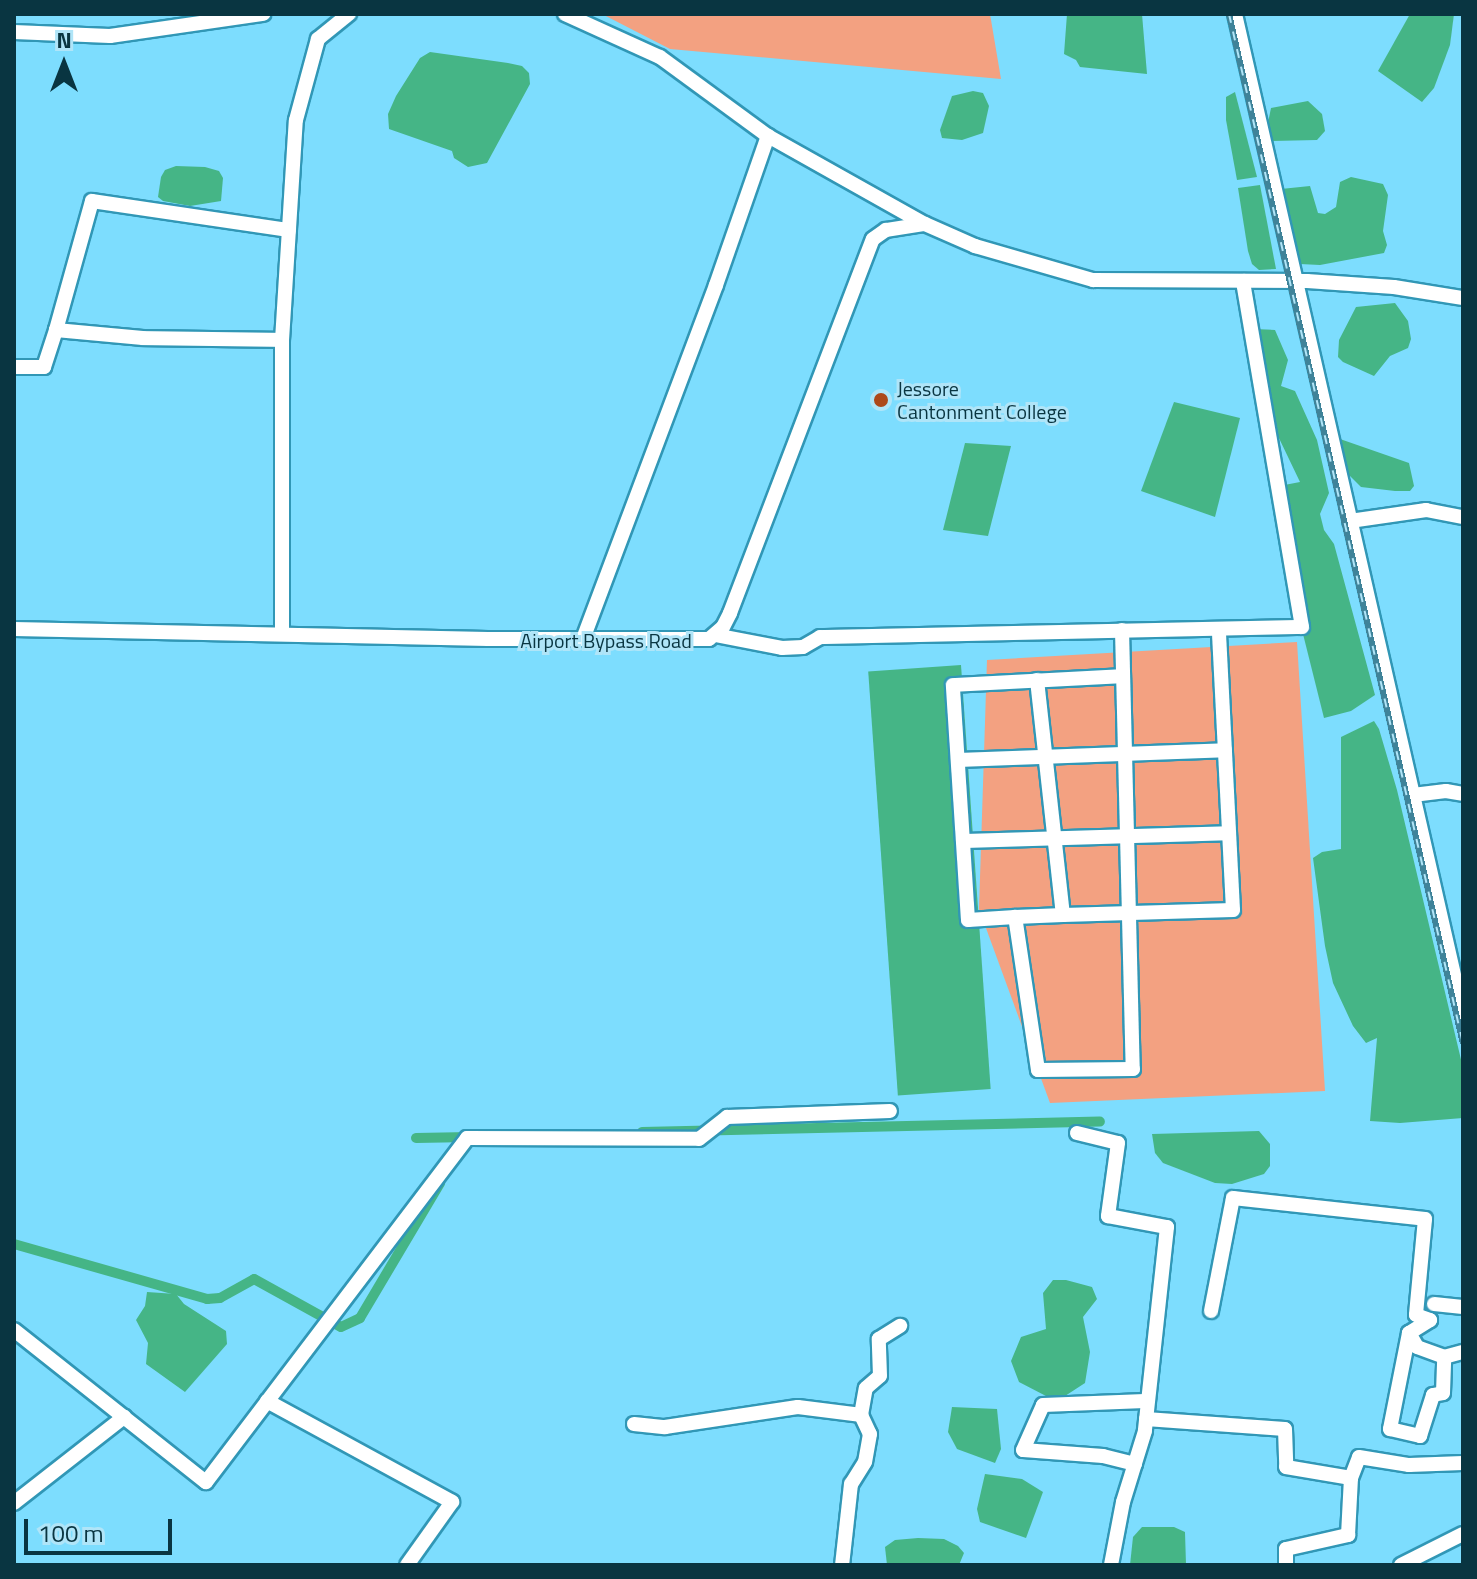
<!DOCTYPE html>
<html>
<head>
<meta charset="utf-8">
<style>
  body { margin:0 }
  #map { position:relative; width:1477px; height:1579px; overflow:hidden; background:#7dddfe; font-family:"Titillium Web",sans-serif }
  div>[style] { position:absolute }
  .green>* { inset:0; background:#f3a181 }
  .water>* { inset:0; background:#45b586; transform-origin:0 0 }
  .canal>* { height:10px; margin:-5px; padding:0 5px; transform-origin:5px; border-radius:5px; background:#45b586 }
  .roads { filter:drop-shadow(2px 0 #3197b6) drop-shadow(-2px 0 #3197b6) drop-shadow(0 2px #3197b6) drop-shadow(0 -2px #3197b6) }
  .minor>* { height:14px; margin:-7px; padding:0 7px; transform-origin:7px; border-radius:7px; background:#fff }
  .rail>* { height:6px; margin-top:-3px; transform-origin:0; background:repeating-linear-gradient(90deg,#b0e5f8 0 9px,#3f8399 0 18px); box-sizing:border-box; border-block:2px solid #3f8399 }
  .dots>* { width:22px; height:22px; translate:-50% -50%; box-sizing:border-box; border:4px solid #b0e5f8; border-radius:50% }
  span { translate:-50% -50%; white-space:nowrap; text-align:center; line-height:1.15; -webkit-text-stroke:6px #b0e5f8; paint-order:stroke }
  .poi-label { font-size:20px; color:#093541 }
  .left { translate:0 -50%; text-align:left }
  .street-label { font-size:20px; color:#093541 }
  .frame { position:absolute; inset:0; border:16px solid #093541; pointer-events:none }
  .north { position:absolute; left:24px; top:24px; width:80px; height:80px; -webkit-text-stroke:6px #b0e5f8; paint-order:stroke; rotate:0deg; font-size:22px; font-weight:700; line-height:32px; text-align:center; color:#093541 }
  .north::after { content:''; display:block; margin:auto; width:28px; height:36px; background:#093541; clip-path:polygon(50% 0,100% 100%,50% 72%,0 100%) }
  .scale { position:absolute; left:24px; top:1519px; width:148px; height:36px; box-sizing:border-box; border:4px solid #093541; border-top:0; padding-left:10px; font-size:24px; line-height:28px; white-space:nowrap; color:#093541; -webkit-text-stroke:6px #b0e5f8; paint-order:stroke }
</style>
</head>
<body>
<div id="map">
  <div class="green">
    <i style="clip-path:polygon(602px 14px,990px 14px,1001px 79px,670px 49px)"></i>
    <i style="clip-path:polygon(1297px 642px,1325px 1091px,1050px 1103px,979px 909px,987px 660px)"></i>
  </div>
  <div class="water">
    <i style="clip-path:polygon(1067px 14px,1142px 14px,1147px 74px,1080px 67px,1076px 60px,1064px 54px)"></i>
    <i style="clip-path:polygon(1410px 14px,1454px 14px,1450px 45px,1434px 88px,1422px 102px,1378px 71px)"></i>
    <i style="clip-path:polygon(430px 52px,508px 63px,522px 66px,529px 73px,530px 84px,487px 163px,468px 167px,454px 158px,452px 151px,389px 129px,388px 114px,396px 96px,420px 58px)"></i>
    <i style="clip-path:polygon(973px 91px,983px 93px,989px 106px,983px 133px,962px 140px,942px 138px,940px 130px,952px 96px)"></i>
    <i style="clip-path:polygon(1235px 92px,1257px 177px,1237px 180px,1226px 120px,1226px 97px)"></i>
    <i style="clip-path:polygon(1308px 101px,1322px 114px,1325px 131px,1317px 140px,1272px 141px,1268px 123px,1271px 108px)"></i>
    <i style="clip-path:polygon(176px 166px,205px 167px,219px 171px,223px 178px,221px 201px,190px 206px,163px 201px,158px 197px,161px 177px,165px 170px)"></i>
    <i style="clip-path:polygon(1351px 177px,1383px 184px,1388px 195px,1383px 231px,1387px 245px,1384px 253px,1320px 265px,1300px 264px,1296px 258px,1281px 189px,1310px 186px,1318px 213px,1325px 214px,1336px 207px,1340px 182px)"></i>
    <i style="clip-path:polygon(1260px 185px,1276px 269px,1259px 270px,1252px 264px,1248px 251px,1238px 188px)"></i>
    <i style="clip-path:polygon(1395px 303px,1408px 321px,1411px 339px,1408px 348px,1390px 356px,1374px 376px,1343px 362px,1338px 357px,1339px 340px,1356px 307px)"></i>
    <i style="clip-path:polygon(1254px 329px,1275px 330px,1288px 360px,1281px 386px,1295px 391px,1317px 440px,1329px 493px,1320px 514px,1324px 530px,1334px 544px,1375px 695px,1351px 711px,1324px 718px,1295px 602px,1274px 487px,1300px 482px,1277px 434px,1258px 417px)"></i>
    <i style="clip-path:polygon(1174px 402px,1240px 418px,1215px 517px,1141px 491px)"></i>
    <i style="clip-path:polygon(1340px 439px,1409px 463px,1414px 486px,1410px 491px,1395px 491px,1361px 487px,1346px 472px)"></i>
    <i style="clip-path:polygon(965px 443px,1011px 446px,988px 536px,943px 530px)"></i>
    <i style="left:961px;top:665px;width:425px;height:93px;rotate:86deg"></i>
    <i style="clip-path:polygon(1374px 721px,1379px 729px,1397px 790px,1463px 1068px,1463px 1118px,1400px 1123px,1370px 1121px,1377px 1038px,1366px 1043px,1353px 1026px,1333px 983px,1325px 946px,1313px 858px,1322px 852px,1341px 849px,1341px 737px)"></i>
    <i style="clip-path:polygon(1259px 1131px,1270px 1144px,1270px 1166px,1264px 1174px,1232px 1184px,1215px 1183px,1163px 1163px,1155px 1153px,1152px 1134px)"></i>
    <i style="clip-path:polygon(1053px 1280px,1066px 1280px,1092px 1287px,1097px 1299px,1083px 1317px,1090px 1352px,1085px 1383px,1065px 1396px,1046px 1396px,1019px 1382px,1011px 1361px,1021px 1337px,1046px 1329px,1043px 1293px)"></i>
    <i style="clip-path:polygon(147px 1292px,176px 1294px,184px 1304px,226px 1331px,227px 1344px,185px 1392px,146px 1364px,148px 1343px,136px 1320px,145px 1306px)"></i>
    <i style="clip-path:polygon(952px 1407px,997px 1409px,1001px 1449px,995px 1463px,957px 1449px,948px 1432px)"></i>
    <i style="clip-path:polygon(985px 1474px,1022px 1479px,1043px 1492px,1026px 1538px,980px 1522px,977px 1509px)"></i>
    <i style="clip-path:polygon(1142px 1527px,1174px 1527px,1185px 1532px,1186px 1565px,1130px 1565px,1133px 1537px)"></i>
    <i style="clip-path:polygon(918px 1538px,944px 1539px,958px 1546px,964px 1553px,959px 1565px,887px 1565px,885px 1547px,895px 1540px)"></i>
  </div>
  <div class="canal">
    <i style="left:642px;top:1132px;width:458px;rotate:-1.3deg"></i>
    <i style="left:416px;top:1138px;width:54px;rotate:-1.1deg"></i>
    <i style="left:14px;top:1244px;width:201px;rotate:15.9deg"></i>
    <i style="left:207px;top:1299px;width:13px;rotate:-4deg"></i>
    <i style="left:220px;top:1298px;width:39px;rotate:-29deg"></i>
    <i style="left:254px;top:1279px;width:99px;rotate:28.9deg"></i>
    <i style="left:341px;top:1327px;width:21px;rotate:-25deg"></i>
    <i style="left:360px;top:1318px;width:157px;rotate:-59.3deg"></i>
  </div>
  <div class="roads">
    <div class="minor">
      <i style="left:565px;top:14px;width:104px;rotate:24.4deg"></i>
      <i style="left:660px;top:57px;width:134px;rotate:36.2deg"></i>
      <i style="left:768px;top:136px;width:180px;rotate:29.3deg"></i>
      <i style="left:925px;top:224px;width:55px;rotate:23.7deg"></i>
      <i style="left:975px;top:246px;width:123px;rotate:16.1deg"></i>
      <i style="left:1093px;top:280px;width:214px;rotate:0.3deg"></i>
      <i style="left:1307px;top:281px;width:87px;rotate:3.9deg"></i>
      <i style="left:1394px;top:287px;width:70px;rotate:9.1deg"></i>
      <i style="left:1235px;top:14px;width:1026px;rotate:77.16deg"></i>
      <i style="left:14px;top:32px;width:96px;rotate:2.4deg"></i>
      <i style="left:110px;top:36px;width:155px;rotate:-8.2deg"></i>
      <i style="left:56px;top:330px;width:134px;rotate:-74.4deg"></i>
      <i style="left:92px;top:201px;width:199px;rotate:8.4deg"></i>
      <i style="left:282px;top:340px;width:220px;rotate:-86.4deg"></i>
      <i style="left:296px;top:120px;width:84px;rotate:-74.8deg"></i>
      <i style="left:318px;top:39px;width:40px;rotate:-39deg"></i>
      <i style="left:14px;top:367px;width:30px"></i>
      <i style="left:44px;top:367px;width:39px;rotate:-72deg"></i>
      <i style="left:56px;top:330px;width:87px;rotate:5.3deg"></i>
      <i style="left:143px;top:338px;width:139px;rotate:0.8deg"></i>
      <i style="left:282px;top:340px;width:293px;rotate:90deg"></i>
      <i style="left:1350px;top:521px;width:77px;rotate:-8.2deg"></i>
      <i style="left:1426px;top:510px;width:38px;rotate:11deg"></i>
      <i style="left:14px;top:629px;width:474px;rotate:1.2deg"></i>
      <i style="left:488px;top:639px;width:221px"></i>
      <i style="left:709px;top:639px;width:18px;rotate:-41deg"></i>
      <i style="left:723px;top:627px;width:16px;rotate:-63deg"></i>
      <i style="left:730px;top:613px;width:400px;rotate:-69.1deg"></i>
      <i style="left:873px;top:239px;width:16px;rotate:-35deg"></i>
      <i style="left:886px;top:230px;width:39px;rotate:-9deg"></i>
      <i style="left:1122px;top:630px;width:439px;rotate:88.6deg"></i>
      <i style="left:1133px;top:1069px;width:95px;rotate:179.4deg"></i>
      <i style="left:1038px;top:1070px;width:155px;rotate:-98.5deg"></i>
      <i style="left:1015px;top:917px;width:47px;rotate:176.3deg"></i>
      <i style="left:968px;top:920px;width:235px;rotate:-93.7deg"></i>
      <i style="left:953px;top:685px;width:170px;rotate:-3deg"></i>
      <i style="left:715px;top:635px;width:68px;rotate:11deg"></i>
      <i style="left:782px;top:648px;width:21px;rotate:-3deg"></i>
      <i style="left:803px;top:647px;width:20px;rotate:-30deg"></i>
      <i style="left:820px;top:637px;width:482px;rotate:-1.2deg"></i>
      <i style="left:1302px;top:627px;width:351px;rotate:-99.7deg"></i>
      <i style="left:583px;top:639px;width:378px;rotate:-69.4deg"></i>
      <i style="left:716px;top:285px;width:158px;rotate:-70.8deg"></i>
      <i style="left:1037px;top:680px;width:236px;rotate:83.7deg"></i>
      <i style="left:1063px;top:915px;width:170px;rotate:-1.7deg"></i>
      <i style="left:1233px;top:910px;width:281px;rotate:-92.9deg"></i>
      <i style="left:958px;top:760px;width:267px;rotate:-2.1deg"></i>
      <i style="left:1413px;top:795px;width:33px;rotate:-7deg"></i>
      <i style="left:1446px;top:791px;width:17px;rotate:10deg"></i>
      <i style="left:963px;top:841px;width:266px;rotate:-1.7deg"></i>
      <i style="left:1015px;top:917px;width:48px;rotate:-2.4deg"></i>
      <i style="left:1077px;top:1133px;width:42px;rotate:13.7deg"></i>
      <i style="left:1118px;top:1143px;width:74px;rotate:97.8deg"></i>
      <i style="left:1108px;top:1216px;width:60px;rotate:10.6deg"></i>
      <i style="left:1167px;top:1227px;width:205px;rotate:96.2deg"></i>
      <i style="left:1145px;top:1431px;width:74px;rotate:107.2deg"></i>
      <i style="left:1123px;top:1502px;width:64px;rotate:100.8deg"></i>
      <i style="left:1434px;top:1304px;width:29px;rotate:6deg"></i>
      <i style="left:1211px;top:1311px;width:115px;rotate:-79deg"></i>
      <i style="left:1233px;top:1198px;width:193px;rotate:6.2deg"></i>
      <i style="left:1425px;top:1219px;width:96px;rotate:95.4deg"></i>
      <i style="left:1416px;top:1315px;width:15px;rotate:20deg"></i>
      <i style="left:1430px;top:1320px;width:25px;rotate:148deg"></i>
      <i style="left:1409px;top:1333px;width:98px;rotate:101.2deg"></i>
      <i style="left:1390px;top:1429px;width:31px;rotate:13deg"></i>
      <i style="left:1420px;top:1436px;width:43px;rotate:-72.4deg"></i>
      <i style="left:1433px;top:1395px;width:10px;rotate:-11deg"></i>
      <i style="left:1443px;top:1393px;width:36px;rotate:-88deg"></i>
      <i style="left:1444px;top:1357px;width:20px;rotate:-15deg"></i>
      <i style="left:14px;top:1330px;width:245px;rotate:38.4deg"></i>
      <i style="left:206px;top:1482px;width:432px;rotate:-52.8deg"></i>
      <i style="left:467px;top:1138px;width:232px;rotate:0.2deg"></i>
      <i style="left:699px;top:1139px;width:36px;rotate:-38deg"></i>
      <i style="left:727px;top:1117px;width:163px;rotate:-2.1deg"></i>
      <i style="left:1409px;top:1333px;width:16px;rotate:60deg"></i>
      <i style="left:1417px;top:1347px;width:29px;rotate:20deg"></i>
      <i style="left:267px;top:1401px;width:211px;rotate:28.6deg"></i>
      <i style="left:452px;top:1502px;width:77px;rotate:125.5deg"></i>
      <i style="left:861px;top:1415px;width:27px;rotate:-80deg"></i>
      <i style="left:866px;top:1388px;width:18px;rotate:-41deg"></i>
      <i style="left:880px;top:1376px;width:37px;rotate:-92deg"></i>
      <i style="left:879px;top:1339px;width:25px;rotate:-32deg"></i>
      <i style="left:1146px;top:1419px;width:139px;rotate:4.1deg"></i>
      <i style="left:1285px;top:1429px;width:38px;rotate:88deg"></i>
      <i style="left:1286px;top:1467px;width:66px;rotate:9.6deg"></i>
      <i style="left:1351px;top:1478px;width:22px;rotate:-69deg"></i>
      <i style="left:1359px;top:1457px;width:51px;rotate:9.1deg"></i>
      <i style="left:1409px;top:1465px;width:54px;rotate:-2.1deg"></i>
      <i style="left:634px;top:1424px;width:31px;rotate:6deg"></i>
      <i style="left:665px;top:1427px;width:134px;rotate:-8.6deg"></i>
      <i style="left:798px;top:1407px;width:64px;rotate:7.2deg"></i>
      <i style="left:861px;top:1415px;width:21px;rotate:65deg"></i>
      <i style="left:870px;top:1434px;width:28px;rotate:100deg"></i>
      <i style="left:865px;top:1462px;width:26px;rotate:122deg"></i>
      <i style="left:851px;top:1484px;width:81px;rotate:96.3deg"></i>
      <i style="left:1135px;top:1464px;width:33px;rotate:-166deg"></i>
      <i style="left:1103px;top:1456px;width:80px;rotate:-175.7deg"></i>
      <i style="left:1023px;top:1450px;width:49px;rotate:-66deg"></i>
      <i style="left:1043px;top:1405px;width:102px;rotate:-2.2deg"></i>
      <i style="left:14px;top:1503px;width:140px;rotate:-38deg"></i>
      <i style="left:1286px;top:1565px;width:16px;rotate:-90deg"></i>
      <i style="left:1286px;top:1549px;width:64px;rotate:-12.7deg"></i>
      <i style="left:1348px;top:1535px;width:57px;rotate:-87deg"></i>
      <i style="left:1401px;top:1565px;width:69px;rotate:-26.6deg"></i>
    </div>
  </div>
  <div class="rail">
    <i style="left:1229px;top:14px;width:1056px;rotate:77.2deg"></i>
  </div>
  <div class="dots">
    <i style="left:881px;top:400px;background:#ad4819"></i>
  </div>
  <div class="poi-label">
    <span class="left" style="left:897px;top:400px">Jessore<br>Cantonment College</span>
  </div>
  <div class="street-label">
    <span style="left:606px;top:640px">Airport Bypass Road</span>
  </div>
  <div class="frame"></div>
  <div class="north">N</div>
  <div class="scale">100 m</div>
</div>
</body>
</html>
